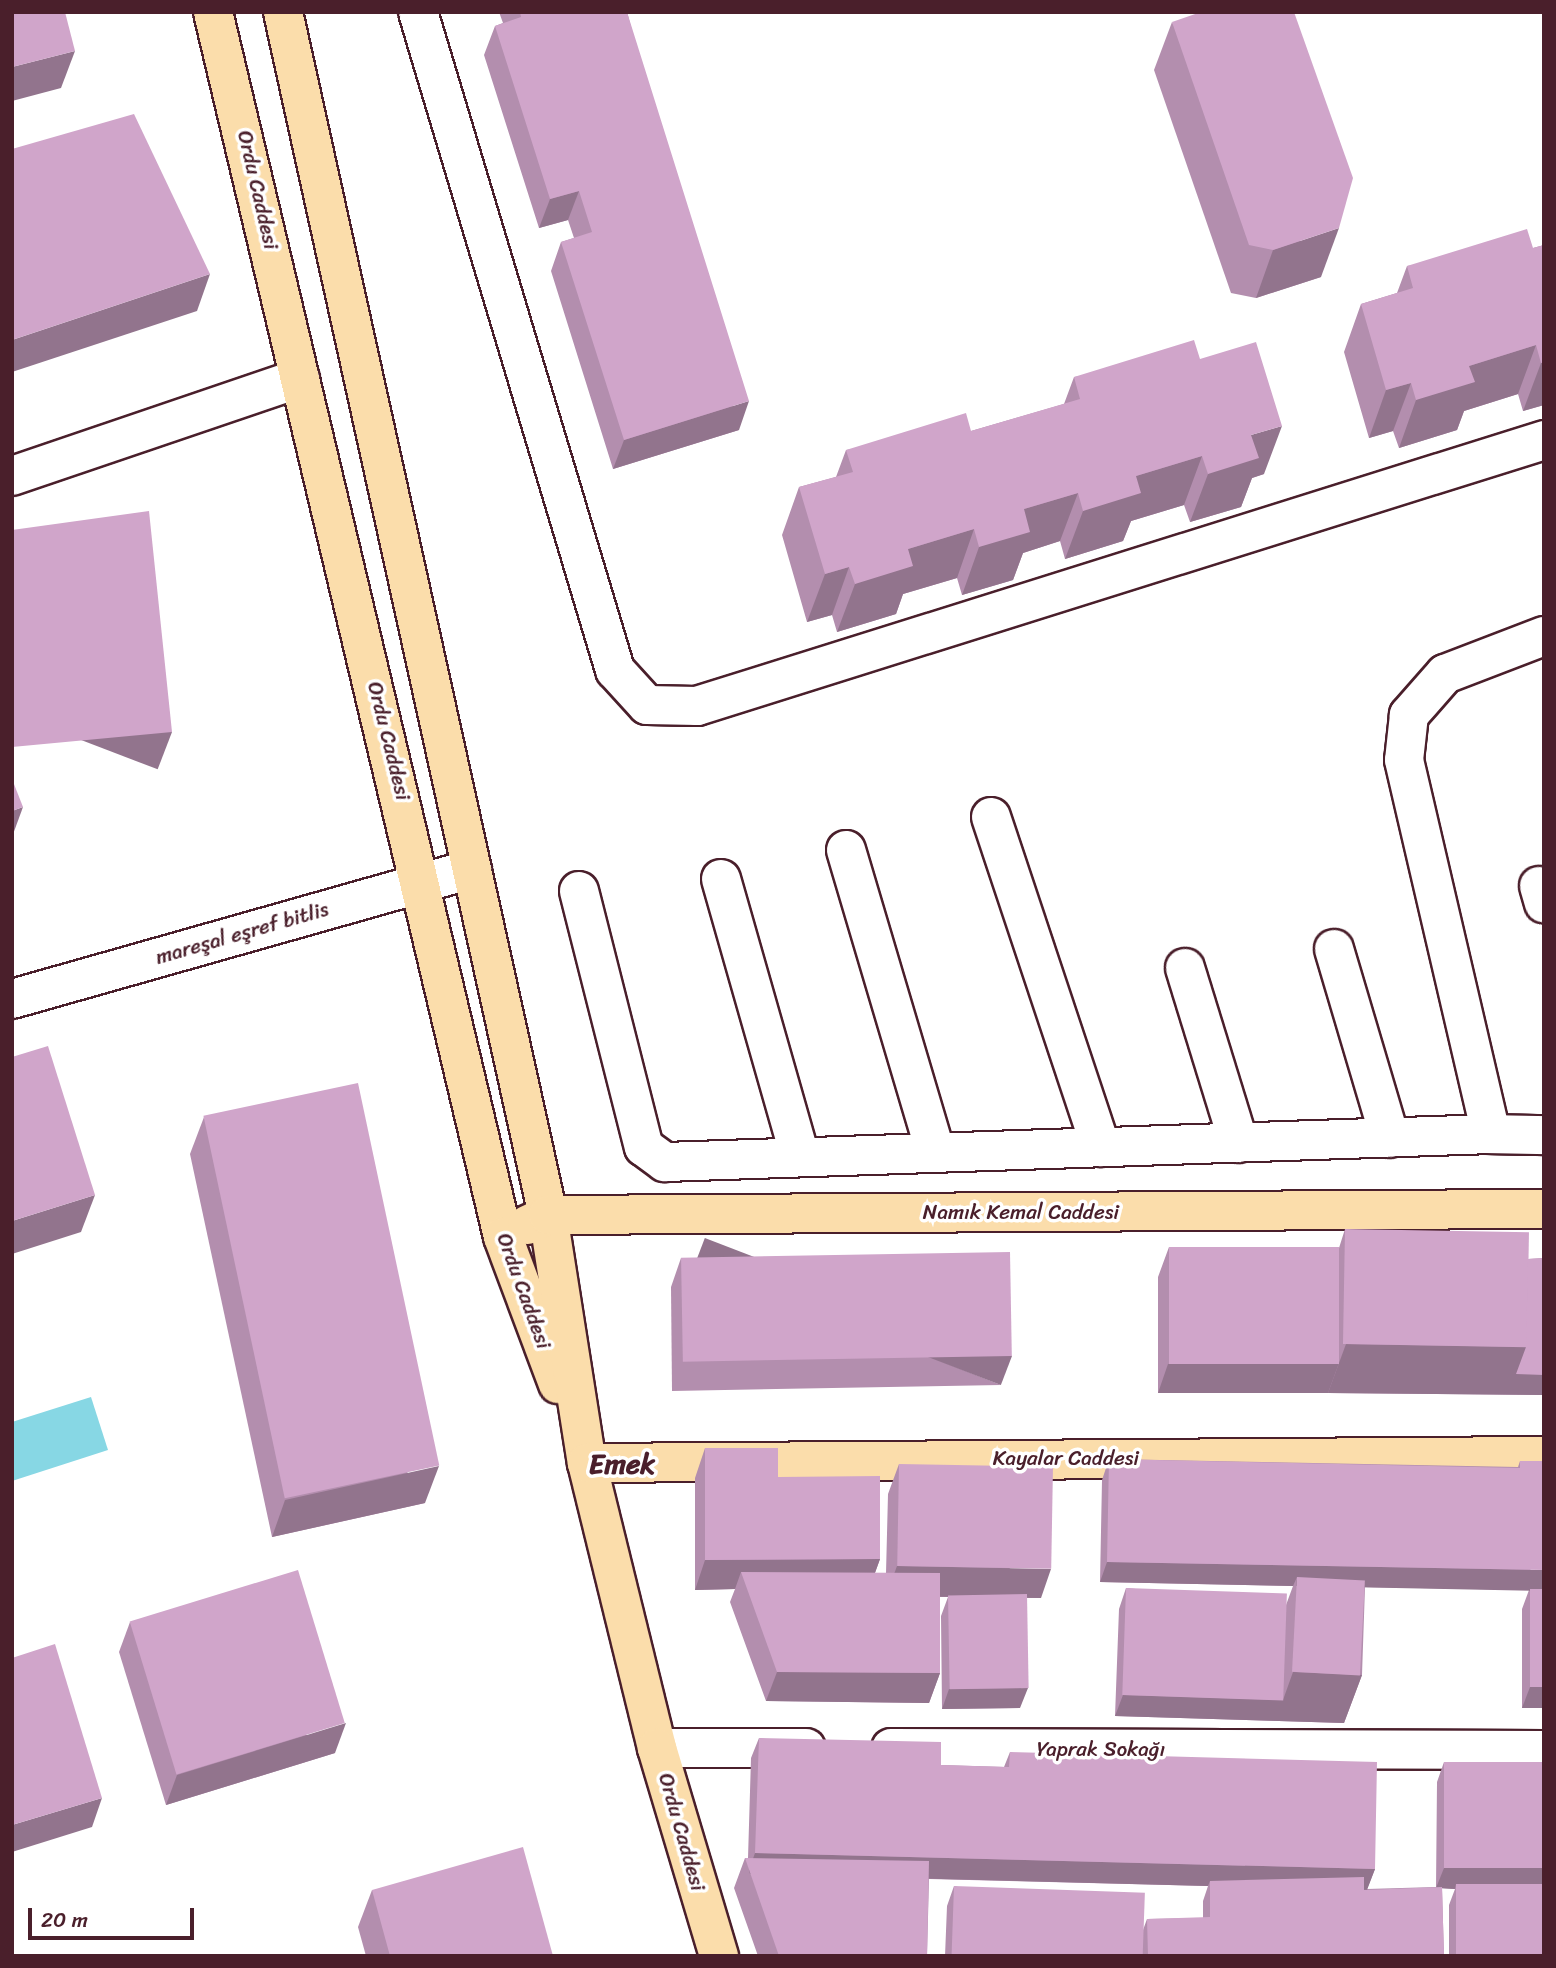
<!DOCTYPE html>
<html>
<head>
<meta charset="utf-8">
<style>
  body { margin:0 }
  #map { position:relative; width:1556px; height:1968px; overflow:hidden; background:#fff; font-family:Sriracha,sans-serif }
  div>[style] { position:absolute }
  .water>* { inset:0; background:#87d7e4 }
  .roads { filter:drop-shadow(2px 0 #4a1f2b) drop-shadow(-2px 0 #4a1f2b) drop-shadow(0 2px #4a1f2b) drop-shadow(0 -2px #4a1f2b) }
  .minor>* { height:38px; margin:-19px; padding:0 19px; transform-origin:19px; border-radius:19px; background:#fff }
  .major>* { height:38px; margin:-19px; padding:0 19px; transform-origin:19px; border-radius:19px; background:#fbddab }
  .wall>* { inset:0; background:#b38eae }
  .shaded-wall>* { inset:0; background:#92748d; transform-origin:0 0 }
  .building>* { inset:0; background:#d0a5ca; transform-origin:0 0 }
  span { translate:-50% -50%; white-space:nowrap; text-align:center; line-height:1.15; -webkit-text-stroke:7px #fff; paint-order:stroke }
  .street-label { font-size:21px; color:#4a1f2b }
  .district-label { font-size:28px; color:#4a1f2b; font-weight:700 }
  .frame { position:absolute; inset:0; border:14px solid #4a1f2b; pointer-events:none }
  .scale { position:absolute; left:28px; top:1908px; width:166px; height:32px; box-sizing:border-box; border:4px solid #4a1f2b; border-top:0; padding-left:9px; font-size:21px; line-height:24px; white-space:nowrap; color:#4a1f2b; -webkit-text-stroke:5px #fff; paint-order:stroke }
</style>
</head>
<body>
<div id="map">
  <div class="water">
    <i style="clip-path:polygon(91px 1397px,108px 1450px,12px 1481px,12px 1422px)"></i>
  </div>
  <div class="roads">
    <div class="minor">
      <i style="left:418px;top:12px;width:687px;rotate:73.33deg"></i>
      <i style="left:615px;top:670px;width:47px;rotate:47.6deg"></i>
      <i style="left:647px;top:705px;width:50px;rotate:1.1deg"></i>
      <i style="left:697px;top:706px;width:888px;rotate:-17.43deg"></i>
      <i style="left:12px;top:476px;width:304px;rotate:-18.8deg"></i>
      <i style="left:1544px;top:636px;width:106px;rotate:159deg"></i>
      <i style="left:1445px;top:674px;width:55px;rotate:131.3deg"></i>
      <i style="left:1409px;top:715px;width:45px;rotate:96.3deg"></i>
      <i style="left:1404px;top:760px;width:384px;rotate:76.9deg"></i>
      <i style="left:1491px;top:1134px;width:53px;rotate:1.1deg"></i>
      <i style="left:991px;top:817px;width:348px;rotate:71.6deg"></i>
      <i style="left:846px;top:850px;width:316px;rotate:73.5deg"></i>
      <i style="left:721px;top:879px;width:289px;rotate:74.1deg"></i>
      <i style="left:1539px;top:886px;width:18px;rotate:74deg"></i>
      <i style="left:579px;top:891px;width:264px;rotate:75.8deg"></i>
      <i style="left:644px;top:1147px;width:26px;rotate:36deg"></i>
      <i style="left:665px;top:1162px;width:826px;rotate:-1.94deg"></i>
      <i style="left:1334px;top:949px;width:197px;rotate:73.5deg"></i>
      <i style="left:1185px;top:968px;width:183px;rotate:72.9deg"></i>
      <i style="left:12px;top:999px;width:478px;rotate:-15.8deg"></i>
      <i style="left:657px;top:1748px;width:149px"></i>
      <i style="left:891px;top:1748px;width:653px;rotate:0.18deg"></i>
    </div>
    <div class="major">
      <i style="left:213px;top:12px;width:1259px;rotate:76.68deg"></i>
      <i style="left:503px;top:1237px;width:157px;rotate:69.5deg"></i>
      <i style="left:283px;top:12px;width:1232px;rotate:77.58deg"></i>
      <i style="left:548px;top:1215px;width:251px;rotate:81.1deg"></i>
      <i style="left:587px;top:1463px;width:293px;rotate:76.2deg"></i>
      <i style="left:657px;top:1748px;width:217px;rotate:73.4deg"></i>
      <i style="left:527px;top:1225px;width:23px;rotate:-25deg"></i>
      <i style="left:548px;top:1215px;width:996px;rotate:-0.35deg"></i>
      <i style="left:587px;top:1463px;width:957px;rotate:-0.42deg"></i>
    </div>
  </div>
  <div class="wall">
    <i style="clip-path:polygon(499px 12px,627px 12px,739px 430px,613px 469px,551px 271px,561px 242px,574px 238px,568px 220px,539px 228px,484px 55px,495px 26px,503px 23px)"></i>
    <i style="clip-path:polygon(1172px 22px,1321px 277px,1256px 298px,1231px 293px,1154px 70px)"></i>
    <i style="clip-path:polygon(1544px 245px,1544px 405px,1523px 411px,1518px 394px,1464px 411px,1457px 430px,1399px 448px,1393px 431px,1369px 438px,1344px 352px,1361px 304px,1397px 293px,1407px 266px,1533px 248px)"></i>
    <i style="clip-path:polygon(1200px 359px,1264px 474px,1252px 478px,1241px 507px,1190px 522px,1184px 505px,1131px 521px,1123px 541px,1065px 559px,1060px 541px,1023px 553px,1013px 580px,962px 595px,957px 578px,903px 594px,896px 614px,837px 632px,832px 615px,807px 622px,782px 535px,799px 487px,836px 477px,846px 450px,971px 431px,1064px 404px,1074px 377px)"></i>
    <i style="clip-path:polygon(204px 1117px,425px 1503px,272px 1537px,190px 1154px)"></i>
    <i style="clip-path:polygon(1345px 1229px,1528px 1259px,1544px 1258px,1544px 1395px,1328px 1393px,1158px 1393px,1158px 1277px,1169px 1247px,1339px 1248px)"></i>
    <i style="clip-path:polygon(681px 1258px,1001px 1385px,672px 1391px,671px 1287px)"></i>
    <i style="clip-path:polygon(705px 1448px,778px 1477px,880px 1559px,875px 1573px,886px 1573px,888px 1494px,899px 1464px,1041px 1598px,1027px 1598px,1020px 1708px,942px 1709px,941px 1616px,948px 1597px,940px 1597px,940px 1673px,929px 1703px,766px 1701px,730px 1602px,735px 1589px,695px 1590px,695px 1478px)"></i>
    <i style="clip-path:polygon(1109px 1459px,1518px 1467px,1520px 1461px,1544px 1708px,1522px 1708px,1522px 1609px,1529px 1590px,1365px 1587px,1362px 1675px,1344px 1723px,1115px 1716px,1119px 1609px,1126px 1588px,1286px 1605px,1293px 1586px,1100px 1582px,1102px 1480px)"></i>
    <i style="clip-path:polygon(130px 1622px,335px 1753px,166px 1805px,119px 1652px)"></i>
    <i style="clip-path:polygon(759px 1738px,941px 1765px,1004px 1767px,1010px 1752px,1375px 1869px,1367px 1889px,1436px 1887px,1437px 1782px,1444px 1762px,1544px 1956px,1449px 1956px,1449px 1905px,1455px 1889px,1442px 1888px,1444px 1956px,945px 1956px,947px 1906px,954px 1886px,1143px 1930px,1147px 1919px,1203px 1918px,1203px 1901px,1208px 1886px,929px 1879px,927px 1956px,758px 1956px,734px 1888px,745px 1858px,748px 1858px,751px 1758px)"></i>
    <i style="clip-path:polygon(372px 1890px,553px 1956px,366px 1956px,358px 1927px)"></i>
  </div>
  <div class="shaded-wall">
    <i style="clip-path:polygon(75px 51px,61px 88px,12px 101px,12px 67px)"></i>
    <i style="clip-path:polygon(579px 191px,568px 220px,539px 228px,550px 199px)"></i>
    <i style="clip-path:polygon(1339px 228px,1321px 277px,1256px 298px,1273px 250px)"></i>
    <i style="clip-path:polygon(210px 274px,197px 311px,12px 372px,12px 340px)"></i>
    <i style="clip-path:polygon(1536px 345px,1518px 394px,1464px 411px,1457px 430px,1399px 448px,1416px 400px,1469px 366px)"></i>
    <i style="clip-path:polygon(1544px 362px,1544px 405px,1523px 411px,1541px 363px)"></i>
    <i style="clip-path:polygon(1411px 383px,1393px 431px,1369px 438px,1386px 390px)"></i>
    <i style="clip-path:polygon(749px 401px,739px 430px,613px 469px,624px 440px)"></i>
    <i style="clip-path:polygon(1282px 426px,1264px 474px,1252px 478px,1241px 507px,1190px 522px,1208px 474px,1251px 435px)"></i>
    <i style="clip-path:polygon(1202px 456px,1184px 505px,1131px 521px,1123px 541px,1065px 559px,1083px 511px,1136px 476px)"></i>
    <i style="clip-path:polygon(1078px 493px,1060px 541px,1023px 553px,1013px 580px,962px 595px,979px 547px,1024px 509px)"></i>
    <i style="clip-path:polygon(974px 529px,957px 578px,903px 594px,896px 614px,837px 632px,855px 584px,908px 549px)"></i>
    <i style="clip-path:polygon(849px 567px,832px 615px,807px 622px,825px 574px)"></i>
    <i style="left:172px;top:732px;width:40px;height:161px;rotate:111deg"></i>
    <i style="clip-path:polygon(23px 807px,12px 837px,12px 811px)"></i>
    <i style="clip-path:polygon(95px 1195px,81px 1232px,12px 1254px,12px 1221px)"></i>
    <i style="clip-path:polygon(1346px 1344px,1526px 1347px,1544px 1375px,1544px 1395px,1328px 1393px)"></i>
    <i style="left:1012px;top:1356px;width:31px;height:329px;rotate:111deg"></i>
    <i style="clip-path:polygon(1339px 1363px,1328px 1393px,1158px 1393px,1168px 1364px)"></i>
    <i style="clip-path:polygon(439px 1466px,425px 1503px,272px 1537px,285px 1500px)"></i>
    <i style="clip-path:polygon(880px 1559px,869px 1589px,741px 1572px,735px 1589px,695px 1590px,705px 1560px)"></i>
    <i style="clip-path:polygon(1107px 1562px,1544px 1570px,1544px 1591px,1296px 1586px,1297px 1577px,1293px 1586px,1100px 1582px)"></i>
    <i style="clip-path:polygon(897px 1566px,1051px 1569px,1041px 1598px,886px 1596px)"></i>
    <i style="clip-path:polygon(777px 1672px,940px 1673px,929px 1703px,766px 1701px)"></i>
    <i style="clip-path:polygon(1293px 1672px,1362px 1675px,1344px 1723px,1115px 1716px,1123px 1695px,1283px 1700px)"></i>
    <i style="clip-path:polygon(1530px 1687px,1544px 1687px,1544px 1708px,1522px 1708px)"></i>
    <i style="clip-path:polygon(1028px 1688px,1020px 1708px,942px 1709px,949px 1689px)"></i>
    <i style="clip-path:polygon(346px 1723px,335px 1753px,166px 1805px,177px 1775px)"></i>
    <i style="clip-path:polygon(102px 1798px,92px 1827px,12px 1852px,12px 1825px)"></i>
    <i style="clip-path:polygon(755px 1853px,1375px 1869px,1367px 1890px,1210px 1881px,1208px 1886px,750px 1874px,749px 1870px)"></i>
    <i style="clip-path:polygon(1444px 1868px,1544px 1868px,1544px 1889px,1456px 1884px,1455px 1889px,1436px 1888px)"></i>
  </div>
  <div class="building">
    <i style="clip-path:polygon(12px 12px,65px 12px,75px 51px,12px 67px)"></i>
    <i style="clip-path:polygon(520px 12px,627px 12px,749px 401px,624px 440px,561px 242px,592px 232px,579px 191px,550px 199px,495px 26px,521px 17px)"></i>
    <i style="clip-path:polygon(1201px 12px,1294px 12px,1353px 178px,1339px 228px,1273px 250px,1249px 245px,1172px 22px)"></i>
    <i style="clip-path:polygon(134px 114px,210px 274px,12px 340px,12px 149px)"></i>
    <i style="clip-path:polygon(1527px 229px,1533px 248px,1544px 245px,1544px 362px,1541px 363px,1536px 345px,1469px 366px,1475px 382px,1416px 400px,1411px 383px,1386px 390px,1361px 304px,1413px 288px,1407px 266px)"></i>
    <i style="clip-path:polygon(1194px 340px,1200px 359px,1256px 342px,1282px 426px,1251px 435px,1259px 458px,1208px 474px,1202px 456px,1136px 476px,1141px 493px,1083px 511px,1078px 493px,1024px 509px,1030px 532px,979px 547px,974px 529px,908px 549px,913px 566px,855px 584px,849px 567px,825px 574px,799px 487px,853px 472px,846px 450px,966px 413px,971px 431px,1080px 399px,1074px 377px)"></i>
    <i style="clip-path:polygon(149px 511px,172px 732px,12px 747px,12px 530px)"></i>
    <i style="clip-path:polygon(12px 779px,23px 807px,12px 811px)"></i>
    <i style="clip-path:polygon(48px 1046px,95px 1195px,12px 1221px,12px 1057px)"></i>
    <i style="left:358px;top:1083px;width:391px;height:158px;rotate:78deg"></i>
    <i style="left:1345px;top:1229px;width:184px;height:115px;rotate:1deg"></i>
    <i style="left:1169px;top:1247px;width:170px;height:117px"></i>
    <i style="left:1010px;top:1252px;width:104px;height:329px;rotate:89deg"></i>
    <i style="clip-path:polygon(1544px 1258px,1544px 1375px,1516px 1374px,1526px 1347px,1528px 1259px)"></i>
    <i style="clip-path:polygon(705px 1448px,778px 1448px,778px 1477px,880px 1476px,880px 1559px,705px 1560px)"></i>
    <i style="clip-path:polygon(1109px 1459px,1520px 1468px,1520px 1461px,1544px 1461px,1544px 1570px,1107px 1562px)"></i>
    <i style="left:899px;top:1464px;width:154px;height:102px;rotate:1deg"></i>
    <i style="left:298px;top:1570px;width:160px;height:176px;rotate:73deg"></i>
    <i style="clip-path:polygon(741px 1572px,940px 1573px,940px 1673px,777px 1672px)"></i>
    <i style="left:1297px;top:1577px;width:68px;height:95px;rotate:3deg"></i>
    <i style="left:1126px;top:1588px;width:161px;height:107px;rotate:2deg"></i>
    <i style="left:1530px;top:1589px;width:14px;height:98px"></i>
    <i style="left:1027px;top:1594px;width:94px;height:79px;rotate:89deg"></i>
    <i style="clip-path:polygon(55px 1644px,102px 1798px,12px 1825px,12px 1658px)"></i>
    <i style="clip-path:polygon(759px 1738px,941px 1742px,941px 1765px,1009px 1767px,1010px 1752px,1377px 1762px,1375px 1869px,755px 1853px)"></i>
    <i style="left:1444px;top:1762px;width:100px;height:106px"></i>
    <i style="clip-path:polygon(523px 1847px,553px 1956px,390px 1956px,372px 1890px)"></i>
    <i style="clip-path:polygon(745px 1858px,929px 1861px,927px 1956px,779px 1956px)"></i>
    <i style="clip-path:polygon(1364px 1877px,1364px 1890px,1442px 1887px,1444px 1956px,1148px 1956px,1147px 1919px,1210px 1917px,1210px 1881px)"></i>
    <i style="left:1456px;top:1884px;width:88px;height:72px"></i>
    <i style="left:954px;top:1886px;width:191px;height:70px;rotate:2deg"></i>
  </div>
  <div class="street-label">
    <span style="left:258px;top:190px;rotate:77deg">Ordu Caddesi</span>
    <span style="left:389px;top:741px;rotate:76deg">Ordu Caddesi</span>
    <span style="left:242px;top:933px;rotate:-16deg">mareşal eşref bitlis</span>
    <span style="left:1021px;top:1212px">Namık Kemal Caddesi</span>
    <span style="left:524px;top:1291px;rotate:70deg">Ordu Caddesi</span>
    <span style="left:1066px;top:1458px">Kayalar Caddesi</span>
    <span style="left:1101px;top:1749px">Yaprak Sokağı</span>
    <span style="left:682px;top:1832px;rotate:74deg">Ordu Caddesi</span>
  </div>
  <div class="district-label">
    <span style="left:622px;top:1464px">Emek</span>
  </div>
  <div class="frame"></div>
  <div class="scale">20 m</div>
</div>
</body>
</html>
